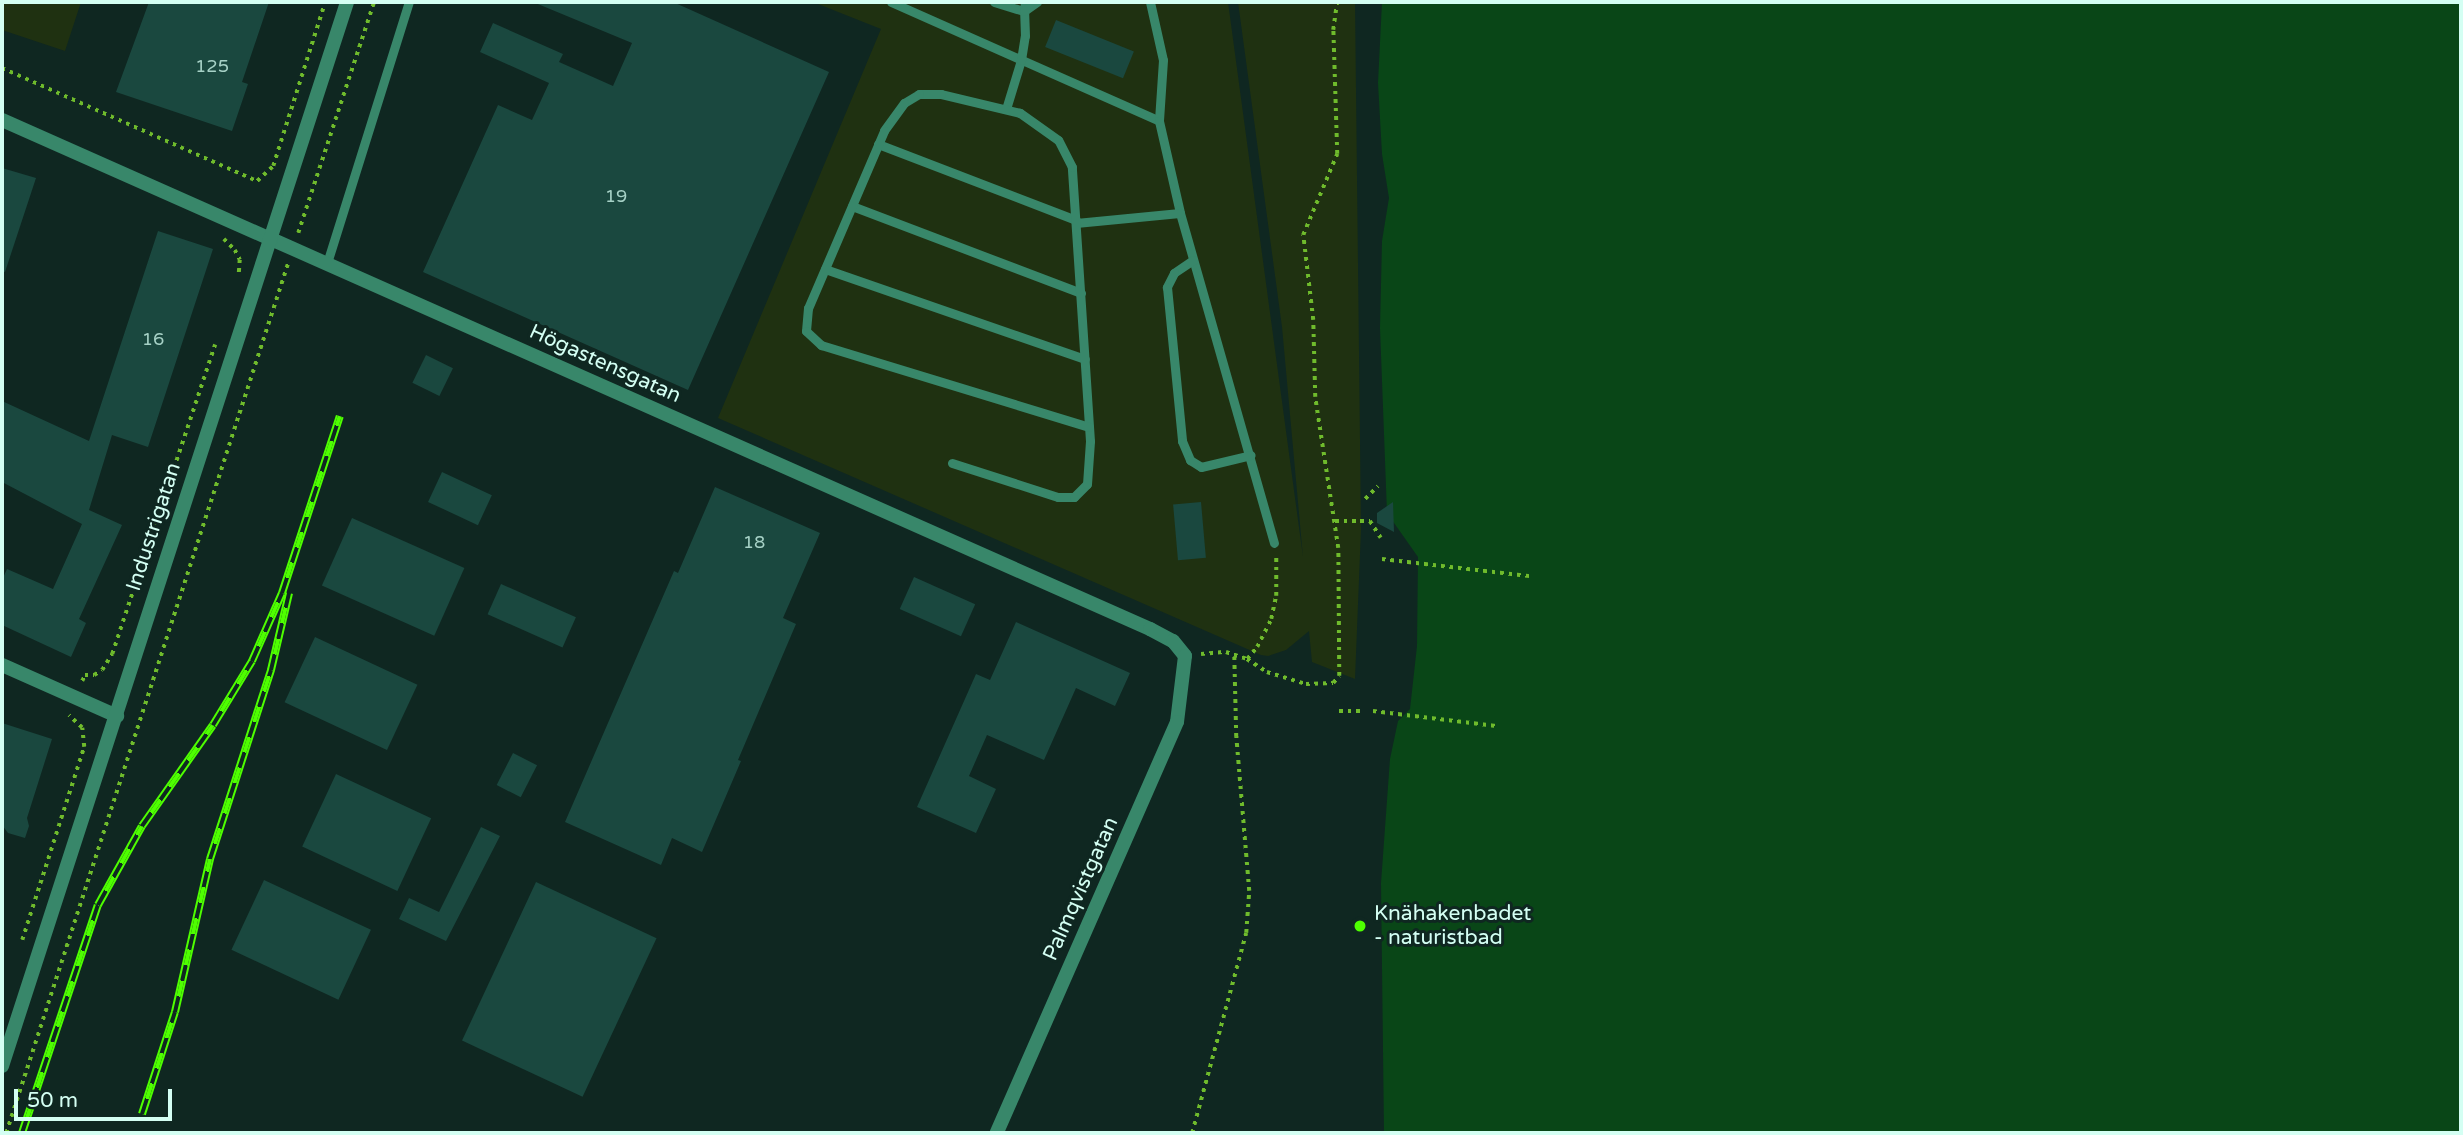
<!DOCTYPE html>
<html>
<head>
<meta charset="utf-8">
<style>
  body { margin:0 }
  #map { position:relative; width:2463px; height:1135px; overflow:hidden; background:#0f2721; font-family:"Varela Round",sans-serif }
  div>[style] { position:absolute }
  .green>* { inset:0; background:#1f3111 }
  .water>* { inset:0; background:#094617 }
  .building>* { inset:0; background:#1a483f; transform-origin:0 0 }
  .path>* { height:3.5px; margin-top:-1.75px; transform-origin:0; background:repeating-linear-gradient(90deg,#6fbb2c 0 3.5px,transparent 0 8.5px) }
  .service>* { height:9px; margin:-4.5px; padding:0 4.5px; transform-origin:4.5px; border-radius:4.5px; background:#38876a }
  .minor>* { height:14px; margin:-7px; padding:0 7px; transform-origin:7px; border-radius:7px; background:#38876a }
  .tertiary>* { height:14px; margin:-7px; padding:0 7px; transform-origin:7px; border-radius:7px; background:#38876a }
  .rail>* { height:8px; margin-top:-4px; transform-origin:0; background:repeating-linear-gradient(90deg,#0f2721 0 16px,#4eff00 0 32px); box-sizing:border-box; border-block:2px solid #4eff00 }
  .dots>* { width:19px; height:19px; translate:-50% -50%; box-sizing:border-box; border:4px solid #0f2721; border-radius:50% }
  span { translate:-50% -50%; white-space:nowrap; text-align:center; line-height:1.15; -webkit-text-stroke:6px #0f2721; paint-order:stroke }
  .number-label { font-size:18px; color:#a6d1c6 }
  .number-label span { -webkit-text-stroke-width:0 }
  .street-label { font-size:21px; color:#d4fff3 }
  .poi-label { font-size:21px; color:#d4fff3 }
  .left { translate:0 -50%; text-align:left }
  .frame { position:absolute; inset:0; border:4px solid #d4fff3; pointer-events:none }
  .scale { position:absolute; left:14px; top:1089px; width:158px; height:32px; box-sizing:border-box; border:4px solid #d4fff3; border-top:0; padding-left:9px; font-size:21px; line-height:24px; white-space:nowrap; color:#d4fff3; -webkit-text-stroke:5px #0f2721; paint-order:stroke }
</style>
</head>
<body>
<div id="map">
  <div class="green">
    <i style="clip-path:polygon(2px 2px,81px 2px,65px 51px,2px 30px)"></i>
    <i style="clip-path:polygon(813px 2px,1228px 2px,1303px 557px,1282px 327px,1238px 2px,1355px 2px,1361px 529px,1355px 679px,1312px 662px,1309px 631px,1286px 650px,1268px 656px,1261px 655px,718px 418px,881px 29px)"></i>
  </div>
  <div class="water">
    <i style="clip-path:polygon(1382px 2px,2461px 2px,2461px 1133px,1384px 1133px,1381px 883px,1390px 759px,1398px 721px,1410px 709px,1417px 646px,1418px 557px,1387px 513px,1380px 328px,1382px 241px,1389px 198px,1382px 154px,1378px 83px)"></i>
  </div>
  <div class="building">
    <i style="clip-path:polygon(149px 2px,269px 2px,242px 82px,248px 84px,232px 131px,116px 92px)"></i>
    <i style="clip-path:polygon(533px 2px,673px 2px,829px 72px,688px 390px,423px 272px,498px 105px,532px 120px,549px 83px,480px 52px,493px 23px,563px 54px,559px 62px,613px 86px,632px 43px)"></i>
    <i style="left:1056px;top:20px;width:84px;height:29px;rotate:22deg"></i>
    <i style="clip-path:polygon(2px 168px,36px 178px,5px 272px,2px 271px)"></i>
    <i style="clip-path:polygon(158px 231px,213px 249px,148px 447px,112px 435px,89px 510px,122px 525px,79px 619px,86px 623px,71px 657px,2px 625px,2px 580px,7px 569px,53px 589px,82px 524px,2px 482px,2px 401px,89px 441px)"></i>
    <i style="left:426px;top:355px;width:30px;height:31px;rotate:26deg"></i>
    <i style="left:442px;top:472px;width:55px;height:33px;rotate:25deg"></i>
    <i style="clip-path:polygon(715px 487px,820px 533px,783px 618px,796px 624px,738px 760px,741px 761px,702px 852px,672px 838px,661px 865px,565px 822px,674px 571px,678px 573px)"></i>
    <i style="left:1201px;top:502px;width:56px;height:28px;rotate:85deg"></i>
    <i style="clip-path:polygon(1393px 502px,1394px 532px,1377px 523px,1377px 513px)"></i>
    <i style="left:352px;top:518px;width:123px;height:74px;rotate:24deg"></i>
    <i style="left:914px;top:577px;width:67px;height:35px;rotate:24deg"></i>
    <i style="left:501px;top:584px;width:82px;height:33px;rotate:24deg"></i>
    <i style="clip-path:polygon(1016px 622px,1130px 673px,1115px 706px,1076px 688px,1044px 760px,987px 735px,969px 776px,996px 789px,976px 833px,917px 807px,976px 674px,990px 680px)"></i>
    <i style="left:315px;top:637px;width:113px;height:72px;rotate:25deg"></i>
    <i style="clip-path:polygon(2px 723px,52px 739px,27px 818px,29px 826px,25px 838px,8px 833px,2px 825px)"></i>
    <i style="left:513px;top:753px;width:27px;height:36px;rotate:27deg"></i>
    <i style="left:336px;top:774px;width:105px;height:80px;rotate:25deg"></i>
    <i style="clip-path:polygon(481px 827px,500px 836px,446px 941px,399px 919px,409px 898px,439px 912px)"></i>
    <i style="left:264px;top:880px;width:118px;height:77px;rotate:25deg"></i>
    <i style="left:536px;top:882px;width:133px;height:175px;rotate:25deg"></i>
  </div>
  <div class="path">
    <i style="left:2px;top:68px;width:279px;rotate:23.9deg"></i>
    <i style="left:257px;top:181px;width:22px;rotate:-43deg"></i>
    <i style="left:273px;top:166px;width:172px;rotate:-72.4deg"></i>
    <i style="left:298px;top:233px;width:243px;rotate:-71.8deg"></i>
    <i style="left:224px;top:239px;width:16px;rotate:45deg"></i>
    <i style="left:235px;top:250px;width:11px;rotate:63deg"></i>
    <i style="left:240px;top:260px;width:14px;rotate:94deg"></i>
    <i style="left:1365px;top:499px;width:18px;rotate:-45deg"></i>
    <i style="left:1335px;top:521px;width:35px"></i>
    <i style="left:1370px;top:521px;width:20px;rotate:57deg"></i>
    <i style="left:1382px;top:559px;width:149px;rotate:6.6deg"></i>
    <i style="left:1201px;top:654px;width:25px;rotate:-5deg"></i>
    <i style="left:1226px;top:652px;width:22px;rotate:18deg"></i>
    <i style="left:1247px;top:659px;width:24px;rotate:33deg"></i>
    <i style="left:1267px;top:672px;width:41px;rotate:17.1deg"></i>
    <i style="left:1306px;top:684px;width:27px;rotate:-2deg"></i>
    <i style="left:1333px;top:683px;width:9px;rotate:-49deg"></i>
    <i style="left:1339px;top:676px;width:128px;rotate:-90.4deg"></i>
    <i style="left:1338px;top:548px;width:153px;rotate:-98.7deg"></i>
    <i style="left:1315px;top:397px;width:77px;rotate:-91.5deg"></i>
    <i style="left:1313px;top:320px;width:86px;rotate:-96.7deg"></i>
    <i style="left:1303px;top:235px;width:88px;rotate:-67.2deg"></i>
    <i style="left:1337px;top:154px;width:124px;rotate:-91.8deg"></i>
    <i style="left:1333px;top:30px;width:28px;rotate:-82deg"></i>
    <i style="left:1247px;top:659px;width:16px;rotate:-50deg"></i>
    <i style="left:1257px;top:647px;width:31px;rotate:-63deg"></i>
    <i style="left:1271px;top:619px;width:24px;rotate:-78deg"></i>
    <i style="left:1276px;top:596px;width:39px;rotate:-90deg"></i>
    <i style="left:82px;top:681px;width:7px;rotate:-63deg"></i>
    <i style="left:85px;top:675px;width:9px"></i>
    <i style="left:94px;top:675px;width:9px;rotate:-32deg"></i>
    <i style="left:102px;top:670px;width:19px;rotate:-58deg"></i>
    <i style="left:112px;top:654px;width:326px;rotate:-71.6deg"></i>
    <i style="left:1339px;top:711px;width:23px"></i>
    <i style="left:1373px;top:711px;width:124px;rotate:7deg"></i>
    <i style="left:22px;top:940px;width:203px;rotate:-72.2deg"></i>
    <i style="left:84px;top:747px;width:19px;rotate:-96deg"></i>
    <i style="left:82px;top:728px;width:18px;rotate:-137deg"></i>
    <i style="left:6px;top:1133px;width:915px;rotate:-72.04deg"></i>
    <i style="left:1192px;top:1133px;width:207px;rotate:-74.9deg"></i>
    <i style="left:1246px;top:933px;width:42px;rotate:-85.9deg"></i>
    <i style="left:1249px;top:891px;width:155px;rotate:-94.8deg"></i>
    <i style="left:1236px;top:737px;width:83px;rotate:-91.4deg"></i>
  </div>
  <div class="service">
    <i style="left:891px;top:2px;width:293px;rotate:23.9deg"></i>
    <i style="left:994px;top:2px;width:31px;rotate:17deg"></i>
    <i style="left:1024px;top:11px;width:9px;rotate:-84deg"></i>
    <i style="left:1150px;top:2px;width:59px;rotate:77.4deg"></i>
    <i style="left:1163px;top:60px;width:61px;rotate:93.8deg"></i>
    <i style="left:1159px;top:121px;width:94px;rotate:77.1deg"></i>
    <i style="left:1180px;top:213px;width:343px;rotate:74.1deg"></i>
    <i style="left:1006px;top:109px;width:51px;rotate:-73deg"></i>
    <i style="left:1021px;top:60px;width:24px;rotate:-81deg"></i>
    <i style="left:1025px;top:36px;width:25px;rotate:-92deg"></i>
    <i style="left:1024px;top:11px;width:16px;rotate:-35deg"></i>
    <i style="left:878px;top:144px;width:212px;rotate:21deg"></i>
    <i style="left:852px;top:206px;width:245px;rotate:20.8deg"></i>
    <i style="left:1076px;top:223px;width:104px;rotate:-5.5deg"></i>
    <i style="left:1193px;top:260px;width:23px;rotate:146deg"></i>
    <i style="left:1174px;top:273px;width:16px;rotate:117deg"></i>
    <i style="left:1167px;top:287px;width:155px;rotate:84.4deg"></i>
    <i style="left:1182px;top:441px;width:21px;rotate:67deg"></i>
    <i style="left:1190px;top:460px;width:13px;rotate:32deg"></i>
    <i style="left:1201px;top:467px;width:51px;rotate:-13.5deg"></i>
    <i style="left:327px;top:263px;width:274px;rotate:-72.6deg"></i>
    <i style="left:825px;top:269px;width:275px;rotate:19.1deg"></i>
    <i style="left:952px;top:463px;width:111px;rotate:17.8deg"></i>
    <i style="left:1058px;top:497px;width:16px"></i>
    <i style="left:1074px;top:497px;width:18px;rotate:-45deg"></i>
    <i style="left:1087px;top:484px;width:43px;rotate:-86deg"></i>
    <i style="left:1090px;top:441px;width:275px;rotate:-93.8deg"></i>
    <i style="left:1072px;top:167px;width:30px;rotate:-117deg"></i>
    <i style="left:1058px;top:140px;width:47px;rotate:-144.6deg"></i>
    <i style="left:1020px;top:113px;width:81px;rotate:-166.5deg"></i>
    <i style="left:941px;top:94px;width:22px;rotate:180deg"></i>
    <i style="left:919px;top:94px;width:17px;rotate:149deg"></i>
    <i style="left:904px;top:103px;width:34px;rotate:126deg"></i>
    <i style="left:884px;top:131px;width:193px;rotate:113.2deg"></i>
    <i style="left:808px;top:308px;width:23px;rotate:95deg"></i>
    <i style="left:806px;top:331px;width:21px;rotate:43deg"></i>
    <i style="left:821px;top:345px;width:280px;rotate:17deg"></i>
  </div>
  <div class="minor">
    <i style="left:271px;top:239px;width:962px;rotate:23.93deg"></i>
    <i style="left:1150px;top:629px;width:26px;rotate:28deg"></i>
    <i style="left:1173px;top:641px;width:19px;rotate:51deg"></i>
    <i style="left:1185px;top:656px;width:66px;rotate:96.9deg"></i>
    <i style="left:1177px;top:722px;width:449px;rotate:113.7deg"></i>
    <i style="left:2px;top:665px;width:126px;rotate:23.9deg"></i>
  </div>
  <div class="tertiary">
    <i style="left:2px;top:120px;width:294px;rotate:23.9deg"></i>
    <i style="left:2px;top:1066px;width:1119px;rotate:-72.03deg"></i>
  </div>
  <div class="rail">
    <i style="left:142px;top:1114px;width:107px;rotate:-72.1deg"></i>
    <i style="left:175px;top:1012px;width:157px;rotate:-77.1deg"></i>
    <i style="left:210px;top:859px;width:199px;rotate:-72.1deg"></i>
    <i style="left:271px;top:670px;width:79px;rotate:-76.8deg"></i>
    <i style="left:22px;top:1133px;width:240px;rotate:-71.6deg"></i>
    <i style="left:98px;top:905px;width:90px;rotate:-60.9deg"></i>
    <i style="left:142px;top:826px;width:123px;rotate:-54.9deg"></i>
    <i style="left:213px;top:725px;width:75px;rotate:-58.6deg"></i>
    <i style="left:252px;top:661px;width:74px;rotate:-66.2deg"></i>
    <i style="left:282px;top:593px;width:186px;rotate:-71.9deg"></i>
  </div>
  <div class="dots">
    <i style="left:1360px;top:926px;background:#4eff00"></i>
  </div>
  <div class="number-label">
    <span style="left:212px;top:66px">125</span>
    <span style="left:616px;top:196px">19</span>
    <span style="left:153px;top:339px">16</span>
    <span style="left:754px;top:542px">18</span>
  </div>
  <div class="street-label">
    <span style="left:605px;top:364px;rotate:24deg">Högastensgatan</span>
    <span style="left:154px;top:527px;rotate:-72deg">Industrigatan</span>
    <span style="left:1081px;top:889px;rotate:-66deg">Palmqvistgatan</span>
  </div>
  <div class="poi-label">
    <span class="left" style="left:1374px;top:926px">Knähakenbadet<br>- naturistbad</span>
  </div>
  <div class="frame"></div>
  <div class="scale">50 m</div>
</div>
</body>
</html>
